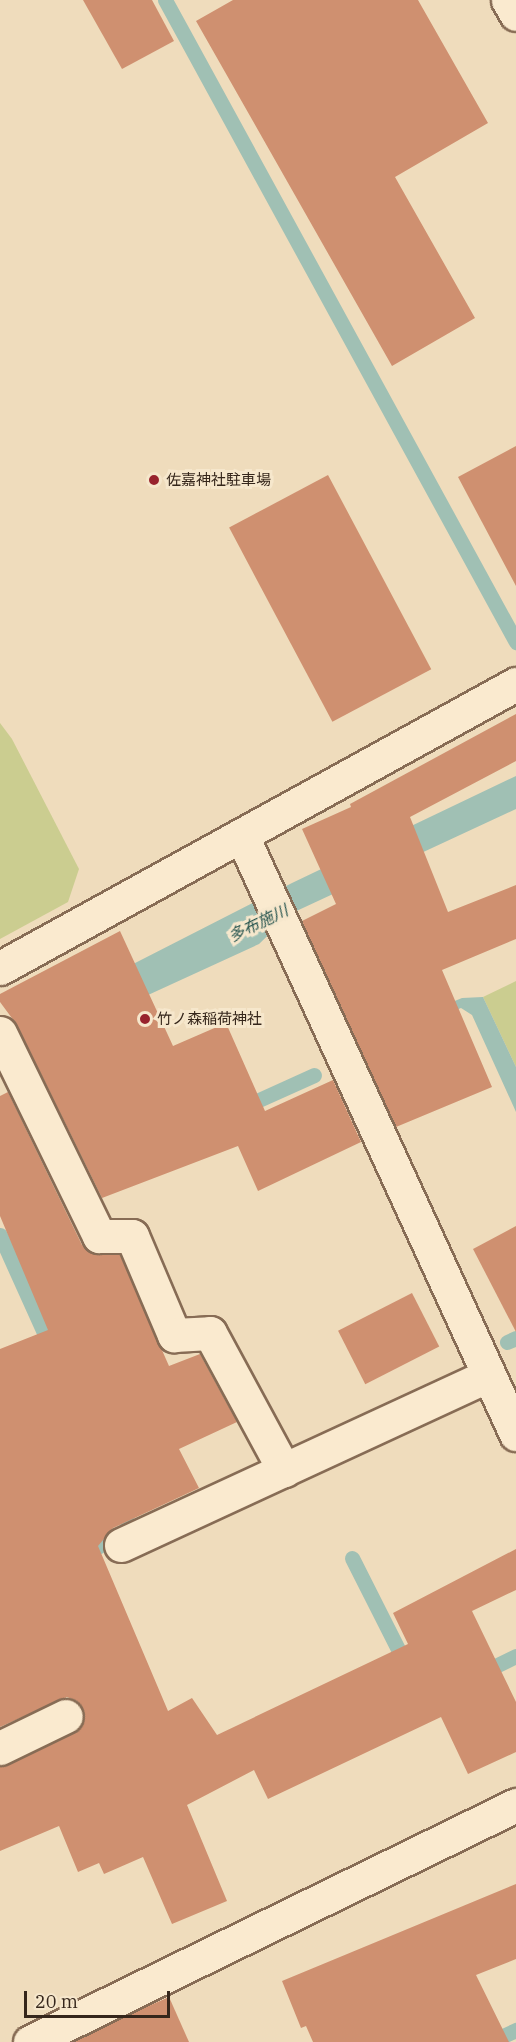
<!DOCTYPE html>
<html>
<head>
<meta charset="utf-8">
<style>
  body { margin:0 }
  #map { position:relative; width:516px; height:2042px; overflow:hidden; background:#efdcbc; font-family:"IBM Plex Serif","Noto Sans JP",serif }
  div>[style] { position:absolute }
  .green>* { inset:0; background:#cbcd90 }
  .water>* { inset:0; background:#a0c0b4 }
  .stream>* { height:15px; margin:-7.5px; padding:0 7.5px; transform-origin:7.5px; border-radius:7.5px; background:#a0c0b4 }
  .building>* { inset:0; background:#cf9070; transform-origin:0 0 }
  .roads { filter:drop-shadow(2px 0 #876c55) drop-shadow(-2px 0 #876c55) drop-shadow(0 2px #876c55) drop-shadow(0 -2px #876c55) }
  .minor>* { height:33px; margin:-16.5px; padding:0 16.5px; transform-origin:16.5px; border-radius:16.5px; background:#faeacf }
  .dots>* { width:16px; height:16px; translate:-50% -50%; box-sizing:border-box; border:3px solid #f6e7cc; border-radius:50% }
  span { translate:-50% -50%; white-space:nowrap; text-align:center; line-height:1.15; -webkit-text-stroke:6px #f6e7cc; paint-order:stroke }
  .poi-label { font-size:15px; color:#35261b }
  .left { translate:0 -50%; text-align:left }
  .water-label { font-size:16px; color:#295650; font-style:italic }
  .scale { position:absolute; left:24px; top:1991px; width:146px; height:27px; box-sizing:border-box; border:3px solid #35261b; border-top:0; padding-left:8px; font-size:18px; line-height:21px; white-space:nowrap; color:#35261b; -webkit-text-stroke:4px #f6e7cc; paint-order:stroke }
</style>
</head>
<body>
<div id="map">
  <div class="green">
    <i style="clip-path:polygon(0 723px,12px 739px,79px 869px,68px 902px,0 939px)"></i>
    <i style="clip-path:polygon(516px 981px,516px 1067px,483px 997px)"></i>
  </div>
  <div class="water">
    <i style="clip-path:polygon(516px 776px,516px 809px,290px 914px,259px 944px,0 1063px,0 1032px,292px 883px)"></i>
    <i style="clip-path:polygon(483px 997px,516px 1067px,516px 1112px,472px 1015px,461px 1008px,363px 1048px,360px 1040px,462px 998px)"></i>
  </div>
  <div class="stream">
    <i style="left:165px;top:0;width:732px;rotate:61.33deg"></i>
    <i style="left:241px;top:1108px;width:80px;rotate:-24.3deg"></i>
    <i style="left:0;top:1235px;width:126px;rotate:65.7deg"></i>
    <i style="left:507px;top:1342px;width:10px;rotate:-24deg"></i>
    <i style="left:80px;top:1557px;width:58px;rotate:-30.1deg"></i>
    <i style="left:130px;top:1528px;width:26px;rotate:-115deg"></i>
    <i style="left:352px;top:1558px;width:120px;rotate:63.2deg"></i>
    <i style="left:479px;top:1674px;width:41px;rotate:-25.9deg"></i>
    <i style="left:490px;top:2042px;width:29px;rotate:-25deg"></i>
  </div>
  <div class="building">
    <i style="clip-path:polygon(83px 0,152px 0,174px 41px,122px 69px)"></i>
    <i style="clip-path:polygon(233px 0,418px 0,488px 123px,395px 177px,475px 318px,392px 366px,196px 21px)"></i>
    <i style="clip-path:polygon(516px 446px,516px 586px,458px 477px)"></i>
    <i style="left:328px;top:475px;width:220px;height:112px;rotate:62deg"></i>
    <i style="clip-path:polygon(516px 714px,516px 761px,410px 817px,448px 912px,516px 885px,516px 939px,442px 970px,492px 1087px,396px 1127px,302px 921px,336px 904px,302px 829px,351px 807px,350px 804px)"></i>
    <i style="clip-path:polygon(120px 931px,173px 1046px,226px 1023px,265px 1111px,333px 1080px,361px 1142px,258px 1191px,238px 1146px,102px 1198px,17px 1025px,0 1002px,0 994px)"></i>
    <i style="clip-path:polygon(8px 1092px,82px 1245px,98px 1255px,120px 1255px,169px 1366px,200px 1354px,237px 1422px,179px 1449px,199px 1488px,113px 1528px,98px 1546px,168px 1711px,192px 1698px,217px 1735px,408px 1644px,393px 1613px,516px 1549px,516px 1590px,472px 1611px,516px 1702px,516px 1752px,468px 1774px,441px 1717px,268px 1799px,254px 1770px,187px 1805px,227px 1901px,172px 1924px,143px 1857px,104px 1874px,99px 1863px,78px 1872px,59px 1826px,0 1851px,0 1767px,74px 1733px,85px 1717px,77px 1701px,67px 1697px,0 1727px,0 1349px,48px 1330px,0 1216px,0 1096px)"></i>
    <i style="clip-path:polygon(516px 1226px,516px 1332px,473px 1249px)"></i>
    <i style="left:412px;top:1293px;width:60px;height:83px;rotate:63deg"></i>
    <i style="clip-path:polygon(516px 1884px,516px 1959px,476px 1975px,509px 2042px,313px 2042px,306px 2026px,301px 2028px,282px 1981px)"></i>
    <i style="clip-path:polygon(169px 1997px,189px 2042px,73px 2042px,128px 2015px)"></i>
  </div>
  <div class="roads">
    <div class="minor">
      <i style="left:508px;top:0;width:16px;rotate:60deg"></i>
      <i style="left:242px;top:836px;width:658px;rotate:65.38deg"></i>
      <i style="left:0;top:968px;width:589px;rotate:-28.83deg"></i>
      <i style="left:0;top:1033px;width:226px;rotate:64deg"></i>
      <i style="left:99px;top:1236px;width:33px"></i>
      <i style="left:132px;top:1236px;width:108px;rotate:67deg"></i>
      <i style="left:174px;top:1335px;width:36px;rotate:-3deg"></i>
      <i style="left:210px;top:1333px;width:156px;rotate:61.6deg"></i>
      <i style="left:121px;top:1545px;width:405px;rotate:-24.8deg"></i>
      <i style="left:0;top:1748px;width:73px;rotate:-25.9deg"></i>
      <i style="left:30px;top:2042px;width:541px;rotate:-26deg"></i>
    </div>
  </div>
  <div class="dots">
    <i style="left:154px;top:480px;background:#98232d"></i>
    <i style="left:145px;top:1019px;background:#98232d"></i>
  </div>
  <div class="poi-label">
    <span class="left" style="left:166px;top:480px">佐嘉神社駐車場</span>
    <span class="left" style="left:157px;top:1019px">竹ノ森稲荷神社</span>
  </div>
  <div class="water-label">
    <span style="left:258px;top:923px;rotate:-26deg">多布施川</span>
  </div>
  <div class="scale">20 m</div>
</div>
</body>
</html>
